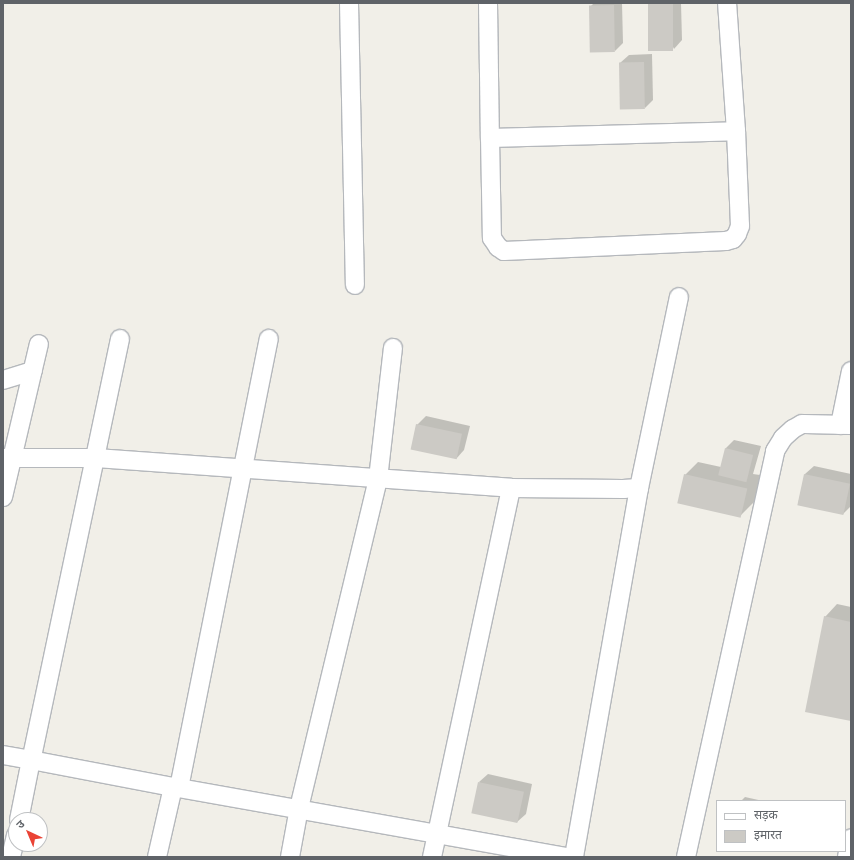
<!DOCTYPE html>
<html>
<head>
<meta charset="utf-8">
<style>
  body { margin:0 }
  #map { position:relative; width:854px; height:860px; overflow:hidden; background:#f1efe8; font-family:"Public Sans","Noto Sans Devanagari",sans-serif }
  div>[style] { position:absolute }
  .shadow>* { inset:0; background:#0003 }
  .building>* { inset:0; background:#cccac5; transform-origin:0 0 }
  .roads { filter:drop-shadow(1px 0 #b5b8bc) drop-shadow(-1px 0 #b5b8bc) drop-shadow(0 1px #b5b8bc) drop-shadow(0 -1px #b5b8bc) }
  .minor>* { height:18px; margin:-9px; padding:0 9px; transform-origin:9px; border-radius:9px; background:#fff }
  span { translate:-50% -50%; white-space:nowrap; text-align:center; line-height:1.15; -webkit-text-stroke:3px #fff; paint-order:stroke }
  .frame { position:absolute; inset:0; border:4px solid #5f6368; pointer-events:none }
  .legend { position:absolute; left:716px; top:800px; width:130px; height:52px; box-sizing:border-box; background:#fff; border:1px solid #bfc1c3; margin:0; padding:5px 7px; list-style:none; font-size:12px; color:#5f6368 }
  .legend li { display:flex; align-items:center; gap:8px; height:20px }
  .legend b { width:20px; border:1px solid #bfc1c3 }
  .north { position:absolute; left:8px; top:812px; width:40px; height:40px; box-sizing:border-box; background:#fff; border:1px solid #bfc1c3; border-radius:50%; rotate:316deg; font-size:11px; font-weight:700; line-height:16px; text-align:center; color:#5f6368 }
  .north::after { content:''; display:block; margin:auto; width:14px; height:18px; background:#ea4335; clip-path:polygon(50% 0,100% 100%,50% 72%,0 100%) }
</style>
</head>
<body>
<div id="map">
  <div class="shadow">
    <i style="clip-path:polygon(594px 3px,622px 3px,623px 43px,615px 51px,590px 7px)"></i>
    <i style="clip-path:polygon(650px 3px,681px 3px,682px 40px,674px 49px)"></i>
    <i style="clip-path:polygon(652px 54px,653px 100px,645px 108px,620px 63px,629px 55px)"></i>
    <i style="clip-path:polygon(426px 416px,470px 426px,464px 450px,456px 459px,417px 425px)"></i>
    <i style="clip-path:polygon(734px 440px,761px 446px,753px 474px,760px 475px,754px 502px,741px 515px,685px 475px,698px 462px,721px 467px,726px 448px)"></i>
    <i style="clip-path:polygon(814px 466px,851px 474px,851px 506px,843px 514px,798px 504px,805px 474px)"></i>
    <i style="clip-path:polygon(837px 604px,851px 607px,851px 719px,825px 617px)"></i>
    <i style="clip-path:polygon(488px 774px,532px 784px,526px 814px,517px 822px,479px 782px)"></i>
    <i style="clip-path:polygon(745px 797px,763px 801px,741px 801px)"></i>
  </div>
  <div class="building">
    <i style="left:648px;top:3px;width:25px;height:48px"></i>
    <i style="left:614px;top:5px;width:47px;height:25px;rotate:89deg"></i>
    <i style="left:644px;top:62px;width:47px;height:25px;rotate:89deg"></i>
    <i style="left:416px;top:424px;width:47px;height:26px;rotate:12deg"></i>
    <i style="left:725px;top:448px;width:29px;height:28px;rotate:14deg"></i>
    <i style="left:684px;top:474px;width:65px;height:30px;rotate:13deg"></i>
    <i style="left:804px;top:474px;width:47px;height:32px;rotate:12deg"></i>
    <i style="clip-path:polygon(824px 616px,851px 622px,851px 721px,805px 712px)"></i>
    <i style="left:478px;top:782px;width:47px;height:32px;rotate:12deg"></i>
  </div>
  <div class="roads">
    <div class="minor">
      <i style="left:349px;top:3px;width:282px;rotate:88.8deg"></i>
      <i style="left:488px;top:3px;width:135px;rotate:89.2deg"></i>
      <i style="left:490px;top:138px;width:246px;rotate:-1.6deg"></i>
      <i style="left:736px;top:131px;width:128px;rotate:-94deg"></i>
      <i style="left:490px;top:138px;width:100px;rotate:88.9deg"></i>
      <i style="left:492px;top:238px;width:11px;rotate:56deg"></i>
      <i style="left:498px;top:247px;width:7px;rotate:34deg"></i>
      <i style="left:504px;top:251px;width:222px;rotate:-2.6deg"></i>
      <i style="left:726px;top:241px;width:7px;rotate:-16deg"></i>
      <i style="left:733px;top:239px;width:6px;rotate:-51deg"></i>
      <i style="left:737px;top:234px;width:9px;rotate:-69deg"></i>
      <i style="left:740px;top:226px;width:95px;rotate:-92.4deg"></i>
      <i style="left:120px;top:339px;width:430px;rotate:101.9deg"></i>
      <i style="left:31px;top:760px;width:145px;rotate:10.8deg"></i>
      <i style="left:173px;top:787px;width:398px;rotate:10.1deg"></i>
      <i style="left:3px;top:380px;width:31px;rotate:-17deg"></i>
      <i style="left:840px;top:425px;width:55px;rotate:-78.5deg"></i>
      <i style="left:3px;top:458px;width:93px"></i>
      <i style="left:96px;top:458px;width:416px;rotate:4.1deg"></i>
      <i style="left:511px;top:488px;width:112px;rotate:0.5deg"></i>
      <i style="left:623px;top:489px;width:16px;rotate:-4deg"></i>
      <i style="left:639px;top:488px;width:375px;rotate:100deg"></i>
      <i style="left:639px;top:488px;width:195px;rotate:-78.2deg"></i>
      <i style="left:3px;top:497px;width:157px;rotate:-76.8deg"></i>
      <i style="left:3px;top:755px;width:28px;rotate:10deg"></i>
      <i style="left:31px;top:760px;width:61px;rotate:101.3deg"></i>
      <i style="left:179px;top:788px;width:458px;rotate:-78.7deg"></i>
      <i style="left:11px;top:857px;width:23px;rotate:-77deg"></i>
      <i style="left:157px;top:857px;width:72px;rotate:-77.1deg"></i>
      <i style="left:290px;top:857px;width:50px;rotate:-79.6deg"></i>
      <i style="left:299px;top:808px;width:338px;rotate:-76.5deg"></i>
      <i style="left:378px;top:479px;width:132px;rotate:-83.5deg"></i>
      <i style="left:432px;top:857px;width:377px;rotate:-77.9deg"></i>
      <i style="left:686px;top:857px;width:416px;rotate:-77.6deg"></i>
      <i style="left:775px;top:451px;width:15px;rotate:-58deg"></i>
      <i style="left:783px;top:438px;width:13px;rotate:-42deg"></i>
      <i style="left:793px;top:429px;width:10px;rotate:-29deg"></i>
      <i style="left:802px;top:424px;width:49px;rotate:1.2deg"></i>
      <i style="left:847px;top:857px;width:19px;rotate:-78deg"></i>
    </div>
  </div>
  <div class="frame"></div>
  <ul class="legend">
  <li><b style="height:5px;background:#fff"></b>सड़क</li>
  <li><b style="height:11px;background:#cccac5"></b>इमारत</li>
  </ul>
  <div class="north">उ</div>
</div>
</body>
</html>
